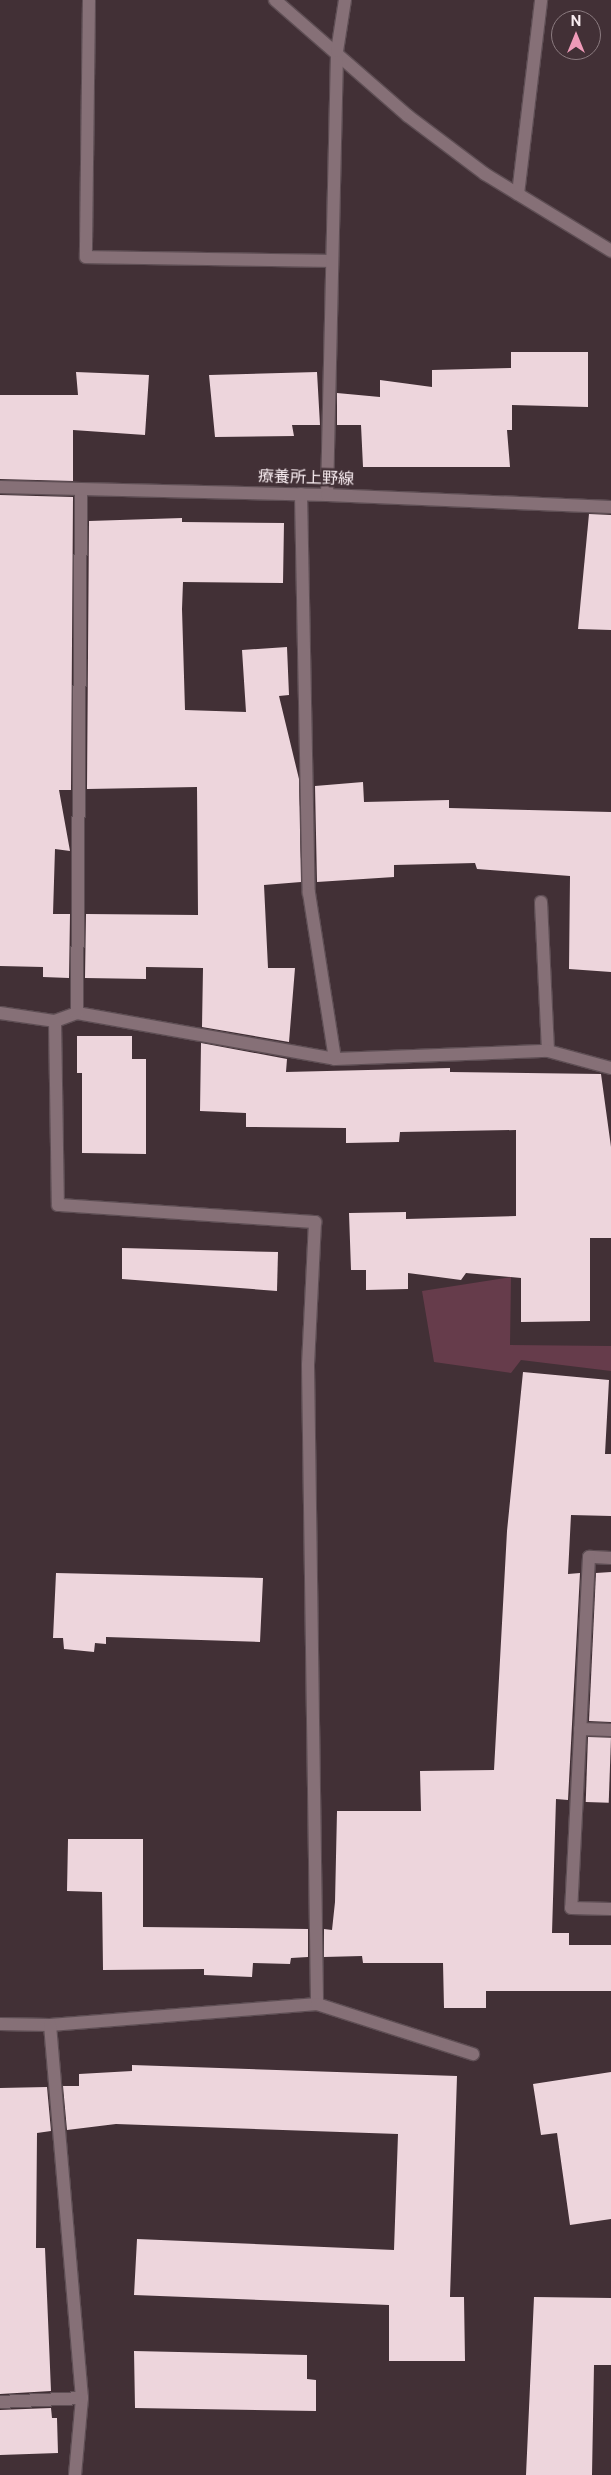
<!DOCTYPE html>
<html>
<head>
<meta charset="utf-8">
<style>
  body { margin:0 }
  #map { position:relative; width:611px; height:2475px; overflow:hidden; background:#423036; font-family:"Public Sans","Noto Sans JP",sans-serif }
  div>[style] { position:absolute }
  .green>* { inset:0; background:#663c4b }
  .building>* { inset:0; background:#edd5dc; transform-origin:0 0 }
  .roads { filter:drop-shadow(1px 0 #5e4e54) drop-shadow(-1px 0 #5e4e54) drop-shadow(0 1px #5e4e54) drop-shadow(0 -1px #5e4e54) }
  .lane>* { height:12px; margin:-6px; padding:0 6px; transform-origin:6px; border-radius:6px; background:#867077 }
  .street>* { height:12px; margin:-6px; padding:0 6px; transform-origin:6px; border-radius:6px; background:#867077 }
  .secondary>* { height:12px; margin:-6px; padding:0 6px; transform-origin:6px; border-radius:6px; background:#867077 }
  span { translate:-50% -50%; white-space:nowrap; text-align:center; line-height:1.15; -webkit-text-stroke:5px #423036; paint-order:stroke }
  .street-label { font-size:16px; color:#f8ecf0 }
  .north { position:absolute; left:551px; top:10px; width:50px; height:50px; box-sizing:border-box; background:#423036; border:1px solid #8b7b80; border-radius:50%; rotate:0deg; font-size:14px; font-weight:700; line-height:20px; text-align:center; color:#f8ecf0 }
  .north::after { content:''; display:block; margin:auto; width:18px; height:22px; background:#ef9ab8; clip-path:polygon(50% 0,100% 100%,50% 72%,0 100%) }
</style>
</head>
<body>
<div id="map">
  <div class="green">
    <i style="clip-path:polygon(511px 1277px,510px 1345px,611px 1346px,611px 1371px,521px 1360px,511px 1373px,434px 1362px,422px 1291px)"></i>
  </div>
  <div class="building">
    <i style="clip-path:polygon(511px 352px,588px 352px,588px 407px,512px 405px,512px 430px,507px 430px,510px 467px,363px 467px,361px 425px,337px 425px,337px 393px,380px 397px,380px 380px,432px 387px,432px 370px,511px 368px)"></i>
    <i style="clip-path:polygon(76px 372px,149px 375px,145px 435px,73px 430px,73px 481px,0 479px,0 395px,78px 395px)"></i>
    <i style="clip-path:polygon(317px 372px,320px 425px,292px 425px,294px 436px,215px 437px,209px 375px)"></i>
    <i style="clip-path:polygon(0 495px,73px 497px,71px 790px,59px 790px,70px 851px,55px 849px,53px 914px,70px 914px,69px 978px,43px 977px,43px 967px,0 966px)"></i>
    <i style="clip-path:polygon(589px 514px,611px 515px,611px 630px,578px 629px)"></i>
    <i style="clip-path:polygon(182px 518px,182px 522px,284px 523px,283px 583px,183px 582px,182px 609px,185px 710px,246px 712px,242px 650px,287px 647px,289px 695px,279px 696px,299px 779px,301px 882px,264px 885px,268px 968px,295px 968px,289px 1042px,202px 1027px,203px 968px,146px 967px,146px 979px,85px 978px,86px 914px,198px 915px,197px 787px,87px 789px,89px 521px)"></i>
    <i style="clip-path:polygon(363px 782px,364px 802px,449px 800px,449px 808px,611px 812px,611px 972px,569px 969px,570px 876px,477px 869px,475px 863px,394px 865px,394px 877px,317px 882px,315px 786px)"></i>
    <i style="clip-path:polygon(77px 1036px,132px 1036px,132px 1059px,146px 1059px,146px 1154px,82px 1153px,82px 1073px,77px 1073px)"></i>
    <i style="clip-path:polygon(201px 1043px,287px 1059px,286px 1072px,450px 1068px,450px 1072px,601px 1074px,611px 1147px,611px 1238px,590px 1238px,590px 1321px,521px 1322px,521px 1278px,466px 1273px,461px 1280px,408px 1273px,408px 1289px,366px 1290px,366px 1270px,351px 1270px,349px 1213px,406px 1212px,406px 1219px,516px 1216px,516px 1130px,400px 1132px,399px 1142px,346px 1143px,346px 1128px,246px 1127px,246px 1113px,200px 1111px)"></i>
    <i style="clip-path:polygon(122px 1248px,278px 1252px,277px 1291px,122px 1279px)"></i>
    <i style="clip-path:polygon(523px 1372px,609px 1380px,605px 1454px,611px 1454px,611px 1516px,571px 1515px,568px 1574px,580px 1573px,568px 1800px,556px 1799px,552px 1933px,569px 1933px,569px 1945px,611px 1945px,611px 1991px,486px 1991px,486px 2008px,444px 2008px,443px 1963px,363px 1963px,362px 1956px,324px 1957px,324px 1929px,332px 1930px,335px 1902px,337px 1811px,421px 1811px,420px 1771px,494px 1770px,507px 1531px)"></i>
    <i style="clip-path:polygon(611px 1572px,611px 1722px,589px 1721px,596px 1573px)"></i>
    <i style="clip-path:polygon(56px 1573px,263px 1578px,260px 1642px,106px 1637px,106px 1644px,95px 1643px,94px 1652px,64px 1649px,63px 1638px,53px 1638px)"></i>
    <i style="left:588px;top:1737px;width:23px;height:65px;rotate:2deg"></i>
    <i style="clip-path:polygon(68px 1839px,143px 1839px,143px 1927px,308px 1929px,308px 1957px,291px 1958px,290px 1964px,253px 1963px,252px 1977px,204px 1975px,204px 1969px,103px 1970px,102px 1892px,67px 1891px)"></i>
    <i style="clip-path:polygon(132px 2065px,457px 2076px,450px 2297px,464px 2297px,465px 2361px,389px 2361px,389px 2305px,134px 2295px,137px 2239px,394px 2250px,398px 2134px,116px 2124px,67px 2130px,63px 2086px,79px 2086px,79px 2074px,132px 2071px)"></i>
    <i style="clip-path:polygon(611px 2072px,611px 2219px,570px 2225px,557px 2133px,541px 2135px,533px 2084px)"></i>
    <i style="clip-path:polygon(47px 2087px,51px 2131px,37px 2133px,36px 2248px,45px 2248px,51px 2391px,0 2394px,0 2088px)"></i>
    <i style="clip-path:polygon(534px 2297px,611px 2298px,611px 2365px,594px 2365px,592px 2475px,526px 2475px)"></i>
    <i style="clip-path:polygon(134px 2351px,307px 2355px,307px 2379px,316px 2380px,316px 2411px,135px 2408px)"></i>
    <i style="clip-path:polygon(51px 2408px,52px 2418px,57px 2418px,58px 2453px,0 2455px,0 2410px)"></i>
  </div>
  <div class="roads">
    <div class="lane">
      <i style="left:541px;top:902px;width:149px;rotate:87.3deg"></i>
      <i style="left:55px;top:1021px;width:23px;rotate:-20deg"></i>
      <i style="left:77px;top:1013px;width:262px;rotate:10.1deg"></i>
      <i style="left:335px;top:1059px;width:213px;rotate:-2.2deg"></i>
      <i style="left:548px;top:1051px;width:65px;rotate:15.1deg"></i>
    </div>
    <div class="street">
      <i style="left:89px;top:0;width:257px;rotate:90.7deg"></i>
      <i style="left:86px;top:257px;width:243px;rotate:0.9deg"></i>
      <i style="left:275px;top:0;width:176px;rotate:41.1deg"></i>
      <i style="left:408px;top:116px;width:96px;rotate:37deg"></i>
      <i style="left:485px;top:174px;width:148px;rotate:31.4deg"></i>
      <i style="left:518px;top:194px;width:195px;rotate:-83.2deg"></i>
      <i style="left:301px;top:494px;width:399px;rotate:88.9deg"></i>
      <i style="left:309px;top:893px;width:168px;rotate:81.1deg"></i>
      <i style="left:327px;top:495px;width:444px;rotate:-88.7deg"></i>
      <i style="left:337px;top:51px;width:52px;rotate:-81.1deg"></i>
      <i style="left:0;top:1013px;width:56px;rotate:8.3deg"></i>
      <i style="left:55px;top:1021px;width:184px;rotate:89.1deg"></i>
      <i style="left:58px;top:1205px;width:258px;rotate:3.8deg"></i>
      <i style="left:315px;top:1222px;width:143px;rotate:92.8deg"></i>
      <i style="left:308px;top:1365px;width:639px;rotate:89.19deg"></i>
      <i style="left:77px;top:1013px;width:524px;rotate:-89.56deg"></i>
      <i style="left:611px;top:1558px;width:22px;rotate:-177deg"></i>
      <i style="left:589px;top:1557px;width:351px;rotate:92.9deg"></i>
      <i style="left:571px;top:1908px;width:40px;rotate:1.4deg"></i>
      <i style="left:580px;top:1729px;width:31px;rotate:2deg"></i>
      <i style="left:0;top:2024px;width:50px;rotate:1.1deg"></i>
      <i style="left:50px;top:2025px;width:268px;rotate:-4.5deg"></i>
      <i style="left:317px;top:2004px;width:164px;rotate:17.8deg"></i>
      <i style="left:50px;top:2025px;width:374px;rotate:85.1deg"></i>
      <i style="left:82px;top:2398px;width:77px;rotate:95.2deg"></i>
      <i style="left:0;top:2402px;width:82px;rotate:-2.8deg"></i>
    </div>
    <div class="secondary">
      <i style="left:0;top:487px;width:327px;rotate:1.4deg"></i>
      <i style="left:327px;top:495px;width:284px;rotate:2.4deg"></i>
    </div>
  </div>
  <div class="street-label">
    <span style="left:306px;top:478px;rotate:2deg">療養所上野線</span>
  </div>
  <div class="north">N</div>
</div>
</body>
</html>
